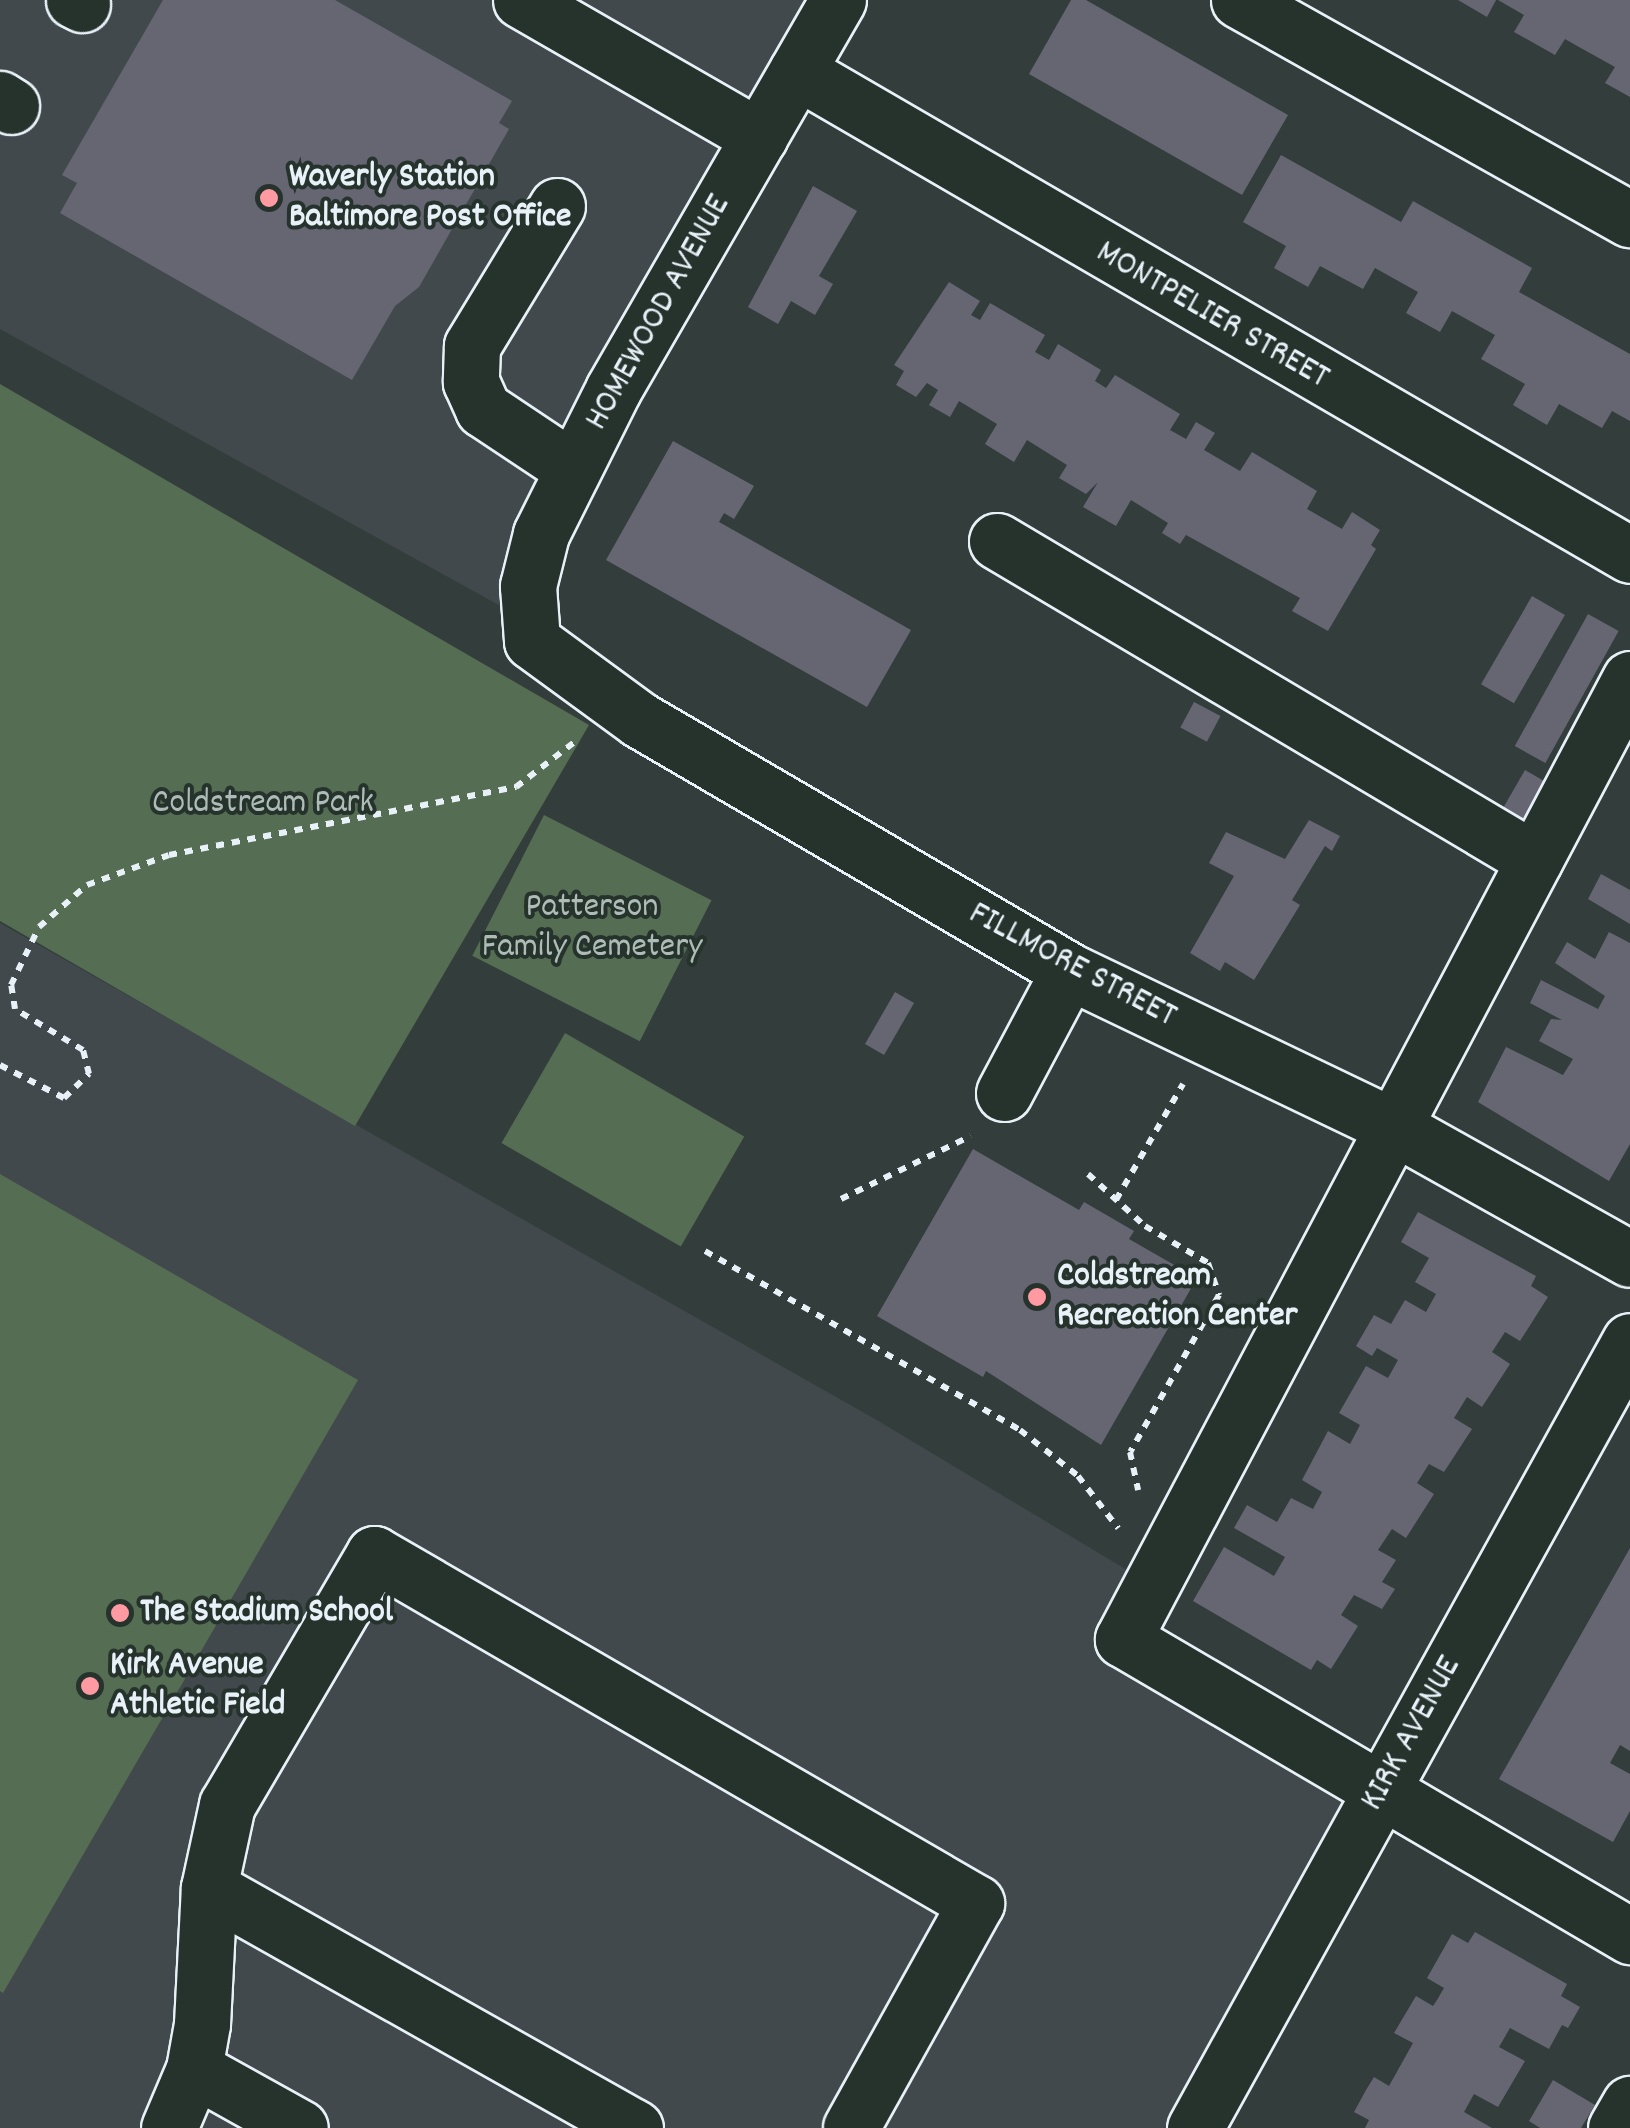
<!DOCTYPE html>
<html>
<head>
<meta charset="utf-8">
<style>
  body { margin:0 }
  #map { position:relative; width:1630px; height:2128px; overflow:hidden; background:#333d3b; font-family:Dekko,sans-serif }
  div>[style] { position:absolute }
  .built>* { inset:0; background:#42494c }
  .green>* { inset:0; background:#556d52; transform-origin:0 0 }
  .building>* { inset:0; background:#666673; transform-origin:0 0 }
  .path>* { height:6px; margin-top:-3px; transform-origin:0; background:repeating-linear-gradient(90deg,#e8f1f8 0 8px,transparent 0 16px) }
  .roads { filter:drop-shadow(2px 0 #e8f1f8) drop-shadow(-2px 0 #e8f1f8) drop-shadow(0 2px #e8f1f8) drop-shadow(0 -2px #e8f1f8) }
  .minor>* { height:55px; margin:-27.5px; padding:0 27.5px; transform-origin:27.5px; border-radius:27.5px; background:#26332d }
  .dots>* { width:28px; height:28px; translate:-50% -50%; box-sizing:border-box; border:5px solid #26332d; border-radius:50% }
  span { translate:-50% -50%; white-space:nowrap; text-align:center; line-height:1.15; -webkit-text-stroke:8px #26332d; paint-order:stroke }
  .poi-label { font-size:35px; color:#e8f1f8; font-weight:700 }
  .left { translate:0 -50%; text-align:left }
  .street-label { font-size:35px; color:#e8f1f8 }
  .park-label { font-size:35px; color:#adbcb6 }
</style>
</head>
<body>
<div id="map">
  <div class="built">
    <i style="clip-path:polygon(0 0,851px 0,601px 418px,542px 629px,0 329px)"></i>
    <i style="clip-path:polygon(0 923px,875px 1419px,1157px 1588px,1129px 1640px,1385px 1790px,1195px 2128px,0 2128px)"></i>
  </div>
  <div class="green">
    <i style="clip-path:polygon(0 384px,589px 725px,355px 1126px,0 921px)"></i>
    <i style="left:544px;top:815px;width:188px;height:158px;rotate:27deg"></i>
    <i style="left:565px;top:1033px;width:207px;height:127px;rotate:30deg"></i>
    <i style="clip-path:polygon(0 1174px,358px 1380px,3px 1993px,0 1991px)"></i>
  </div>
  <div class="building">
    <i style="clip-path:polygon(163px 0,335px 0,512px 101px,499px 123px,509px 129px,419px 287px,395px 306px,352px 380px,60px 213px,77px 183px,62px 175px)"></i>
    <i style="clip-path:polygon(1071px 0,1086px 0,1288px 115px,1242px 195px,1029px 74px)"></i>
    <i style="clip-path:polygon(1458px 0,1496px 0,1487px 17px)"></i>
    <i style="clip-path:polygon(1498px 0,1630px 0,1630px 97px,1605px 83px,1615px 67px,1579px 47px,1565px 39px,1555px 55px,1514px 32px,1524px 15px)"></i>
    <i style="clip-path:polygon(1281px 155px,1401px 222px,1413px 201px,1532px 268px,1519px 292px,1630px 354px,1630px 421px,1612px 411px,1602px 428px,1559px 404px,1547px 425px,1513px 405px,1525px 384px,1481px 359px,1495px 335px,1452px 311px,1440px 332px,1406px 313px,1418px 292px,1375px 268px,1363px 289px,1320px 266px,1308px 287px,1274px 268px,1286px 246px,1243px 222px)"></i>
    <i style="clip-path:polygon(813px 186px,857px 211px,819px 276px,833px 284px,815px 315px,791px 301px,778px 324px,748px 307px)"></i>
    <i style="clip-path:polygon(949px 282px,980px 301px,971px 315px,980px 320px,990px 303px,1045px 335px,1035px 352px,1049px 360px,1058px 344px,1101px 370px,1095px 381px,1106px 388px,1115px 375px,1180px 414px,1170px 430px,1186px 439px,1196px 422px,1215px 433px,1204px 450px,1240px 471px,1252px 452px,1317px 491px,1307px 509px,1342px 529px,1352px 512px,1380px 530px,1371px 545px,1376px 549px,1328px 631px,1292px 611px,1300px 598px,1186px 535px,1180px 544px,1162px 533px,1168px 523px,1131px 500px,1116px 526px,1083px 507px,1098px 482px,1086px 494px,1059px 478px,1067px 465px,1027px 440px,1014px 462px,985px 444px,997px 424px,959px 401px,950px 417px,929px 405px,938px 390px,927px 383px,916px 397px,896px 385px,904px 371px,894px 365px)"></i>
    <i style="clip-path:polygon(673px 441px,754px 486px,734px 519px,724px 513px,719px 522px,911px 630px,867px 707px,606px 560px)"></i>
    <i style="left:1532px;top:596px;width:38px;height:102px;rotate:30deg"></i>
    <i style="left:1588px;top:614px;width:35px;height:151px;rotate:29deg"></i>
    <i style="left:1194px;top:702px;width:30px;height:29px;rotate:28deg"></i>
    <i style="left:1525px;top:770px;width:24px;height:47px;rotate:30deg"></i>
    <i style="clip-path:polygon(1309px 820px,1340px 836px,1332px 851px,1325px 846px,1292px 900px,1300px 905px,1254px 980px,1225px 962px,1220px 971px,1190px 953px,1234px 876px,1209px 863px,1226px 832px,1285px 859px)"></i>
    <i style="clip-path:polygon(1601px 874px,1630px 890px,1630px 924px,1588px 899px)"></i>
    <i style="clip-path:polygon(1609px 932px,1630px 943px,1630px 1144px,1609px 1181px,1478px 1102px,1506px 1047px,1563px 1075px,1573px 1059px,1539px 1041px,1551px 1019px,1562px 1020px,1530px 1003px,1541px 980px,1598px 1009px,1605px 996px,1555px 963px,1567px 942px,1595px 959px)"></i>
    <i style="left:895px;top:992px;width:22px;height:60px;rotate:30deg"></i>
    <i style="clip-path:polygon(973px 1149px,1079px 1210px,1084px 1202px,1134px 1231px,1129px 1239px,1197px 1278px,1101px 1445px,986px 1371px,983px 1377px,877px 1316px)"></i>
    <i style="clip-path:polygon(1418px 1212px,1536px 1276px,1531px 1286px,1548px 1297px,1520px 1341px,1505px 1332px,1492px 1352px,1510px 1364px,1482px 1407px,1467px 1397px,1454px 1418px,1472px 1429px,1444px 1472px,1429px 1464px,1417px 1483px,1434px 1494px,1406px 1538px,1392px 1529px,1378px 1550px,1396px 1560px,1382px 1582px,1395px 1589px,1382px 1609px,1354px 1595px,1341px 1615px,1358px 1626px,1331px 1669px,1317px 1660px,1311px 1670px,1193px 1601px,1224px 1547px,1274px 1576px,1285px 1557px,1234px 1528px,1247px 1505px,1277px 1522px,1291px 1498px,1313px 1509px,1322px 1492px,1302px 1480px,1328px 1431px,1350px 1444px,1360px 1425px,1339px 1413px,1366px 1366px,1388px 1378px,1398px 1360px,1377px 1348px,1372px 1356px,1356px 1346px,1374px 1315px,1391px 1324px,1405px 1300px,1426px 1312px,1436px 1294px,1415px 1282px,1429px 1258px,1401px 1242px)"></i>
    <i style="clip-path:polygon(1630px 1548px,1630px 1751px,1620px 1745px,1610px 1763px,1630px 1774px,1630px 1811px,1613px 1842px,1499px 1779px)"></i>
    <i style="clip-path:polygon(1475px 1932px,1567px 1984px,1561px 1996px,1580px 2007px,1568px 2028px,1562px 2025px,1549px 2049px,1510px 2028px,1499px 2047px,1525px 2061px,1498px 2107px,1474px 2094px,1464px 2112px,1492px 2128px,1365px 2128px,1369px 2120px,1354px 2112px,1366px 2090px,1374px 2077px,1389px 2086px,1413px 2043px,1394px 2033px,1416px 1996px,1433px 2006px,1437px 2000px,1444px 1988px,1427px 1978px,1452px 1934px,1468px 1943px)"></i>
    <i style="clip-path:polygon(1553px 2080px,1595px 2105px,1581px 2128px,1540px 2128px,1529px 2121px)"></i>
  </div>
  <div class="path">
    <i style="left:0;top:1065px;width:72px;rotate:27.3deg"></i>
    <i style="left:64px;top:1098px;width:35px;rotate:-44deg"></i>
    <i style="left:89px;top:1074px;width:25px;rotate:-104deg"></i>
    <i style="left:83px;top:1050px;width:79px;rotate:-148.9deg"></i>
    <i style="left:15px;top:1009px;width:24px;rotate:-99deg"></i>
    <i style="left:11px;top:985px;width:64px;rotate:-64.2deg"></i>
    <i style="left:39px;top:927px;width:64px;rotate:-41.2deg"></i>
    <i style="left:87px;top:885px;width:87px;rotate:-20.1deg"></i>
    <i style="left:169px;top:855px;width:354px;rotate:-11.1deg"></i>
    <i style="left:516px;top:787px;width:77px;rotate:-37.6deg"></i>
    <i style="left:1088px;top:1174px;width:77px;rotate:42.4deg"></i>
    <i style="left:1145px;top:1226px;width:73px;rotate:30.4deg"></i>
    <i style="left:1208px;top:1263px;width:34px;rotate:71deg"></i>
    <i style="left:1219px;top:1295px;width:180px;rotate:119.5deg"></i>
    <i style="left:1130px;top:1452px;width:39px;rotate:78deg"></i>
    <i style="left:841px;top:1199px;width:144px;rotate:-25.9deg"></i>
    <i style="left:1116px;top:1200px;width:134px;rotate:-60deg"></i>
    <i style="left:705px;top:1251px;width:362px;rotate:29.6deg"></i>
    <i style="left:1020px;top:1430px;width:74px;rotate:38.4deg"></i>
    <i style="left:1078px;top:1476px;width:66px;rotate:52.4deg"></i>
  </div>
  <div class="roads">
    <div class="minor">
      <i style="left:74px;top:0;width:9px;rotate:27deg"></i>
      <i style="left:521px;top:0;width:275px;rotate:29.9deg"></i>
      <i style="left:838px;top:0;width:450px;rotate:120deg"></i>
      <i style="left:613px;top:390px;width:161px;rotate:116.6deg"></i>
      <i style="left:541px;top:534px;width:54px;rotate:104deg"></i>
      <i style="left:528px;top:586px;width:55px;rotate:85.8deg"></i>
      <i style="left:532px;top:641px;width:134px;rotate:36.2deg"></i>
      <i style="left:640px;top:720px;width:497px;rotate:30.3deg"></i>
      <i style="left:1069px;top:971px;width:361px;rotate:25.6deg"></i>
      <i style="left:1394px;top:1127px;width:270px;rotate:29.2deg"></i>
      <i style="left:1239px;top:0;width:448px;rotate:29.3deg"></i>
      <i style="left:797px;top:71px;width:963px;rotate:30.16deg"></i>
      <i style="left:0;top:99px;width:13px;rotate:32deg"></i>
      <i style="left:557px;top:206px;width:164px;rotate:121.3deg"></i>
      <i style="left:472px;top:346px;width:36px;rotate:92deg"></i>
      <i style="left:471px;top:382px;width:30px;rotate:66deg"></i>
      <i style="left:483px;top:409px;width:108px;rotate:33.7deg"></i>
      <i style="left:997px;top:541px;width:625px;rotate:30.67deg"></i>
      <i style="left:1630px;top:679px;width:1086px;rotate:117.84deg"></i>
      <i style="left:1123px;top:1639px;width:588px;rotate:30.36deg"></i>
      <i style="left:1004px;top:1093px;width:138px;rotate:-62deg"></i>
      <i style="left:209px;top:1888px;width:489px;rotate:29.4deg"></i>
      <i style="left:194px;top:2069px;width:121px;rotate:29.1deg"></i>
      <i style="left:169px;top:2128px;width:64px;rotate:-67deg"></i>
      <i style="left:194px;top:2069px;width:46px;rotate:-79.9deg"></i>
      <i style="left:202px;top:2024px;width:136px;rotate:-87.1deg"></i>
      <i style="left:209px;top:1888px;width:85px;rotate:-77.8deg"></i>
      <i style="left:227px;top:1805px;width:291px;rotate:-59.6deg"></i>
      <i style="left:374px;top:1554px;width:696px;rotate:30.1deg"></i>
      <i style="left:976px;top:1903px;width:257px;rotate:119.1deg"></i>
      <i style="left:1195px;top:2128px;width:899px;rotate:-61.07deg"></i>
      <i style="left:1616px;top:2128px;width:28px;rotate:-60deg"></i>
    </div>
  </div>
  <div class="dots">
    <i style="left:269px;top:198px;background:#ff9aa2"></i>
    <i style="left:1037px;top:1297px;background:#ff9aa2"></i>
    <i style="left:120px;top:1613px;background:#ff9aa2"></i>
    <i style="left:90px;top:1686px;background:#ff9aa2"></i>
  </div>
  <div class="poi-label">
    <span class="left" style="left:289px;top:198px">Waverly Station<br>Baltimore Post Office</span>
    <span class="left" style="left:1057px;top:1297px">Coldstream<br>Recreation Center</span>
    <span class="left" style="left:140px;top:1613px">The Stadium School</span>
    <span class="left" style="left:110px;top:1686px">Kirk Avenue<br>Athletic Field</span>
  </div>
  <div class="street-label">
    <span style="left:659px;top:313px;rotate:-61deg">HOMEWOOD AVENUE</span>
    <span style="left:1212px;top:316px;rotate:30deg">MONTPELIER STREET</span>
    <span style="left:1072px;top:966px;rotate:28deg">FILLMORE STREET</span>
    <span style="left:1412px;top:1734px;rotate:-61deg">KIRK AVENUE</span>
  </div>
  <div class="park-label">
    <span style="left:263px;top:804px">Coldstream Park</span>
    <span style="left:592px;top:928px">Patterson<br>Family Cemetery</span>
  </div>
</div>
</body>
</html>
